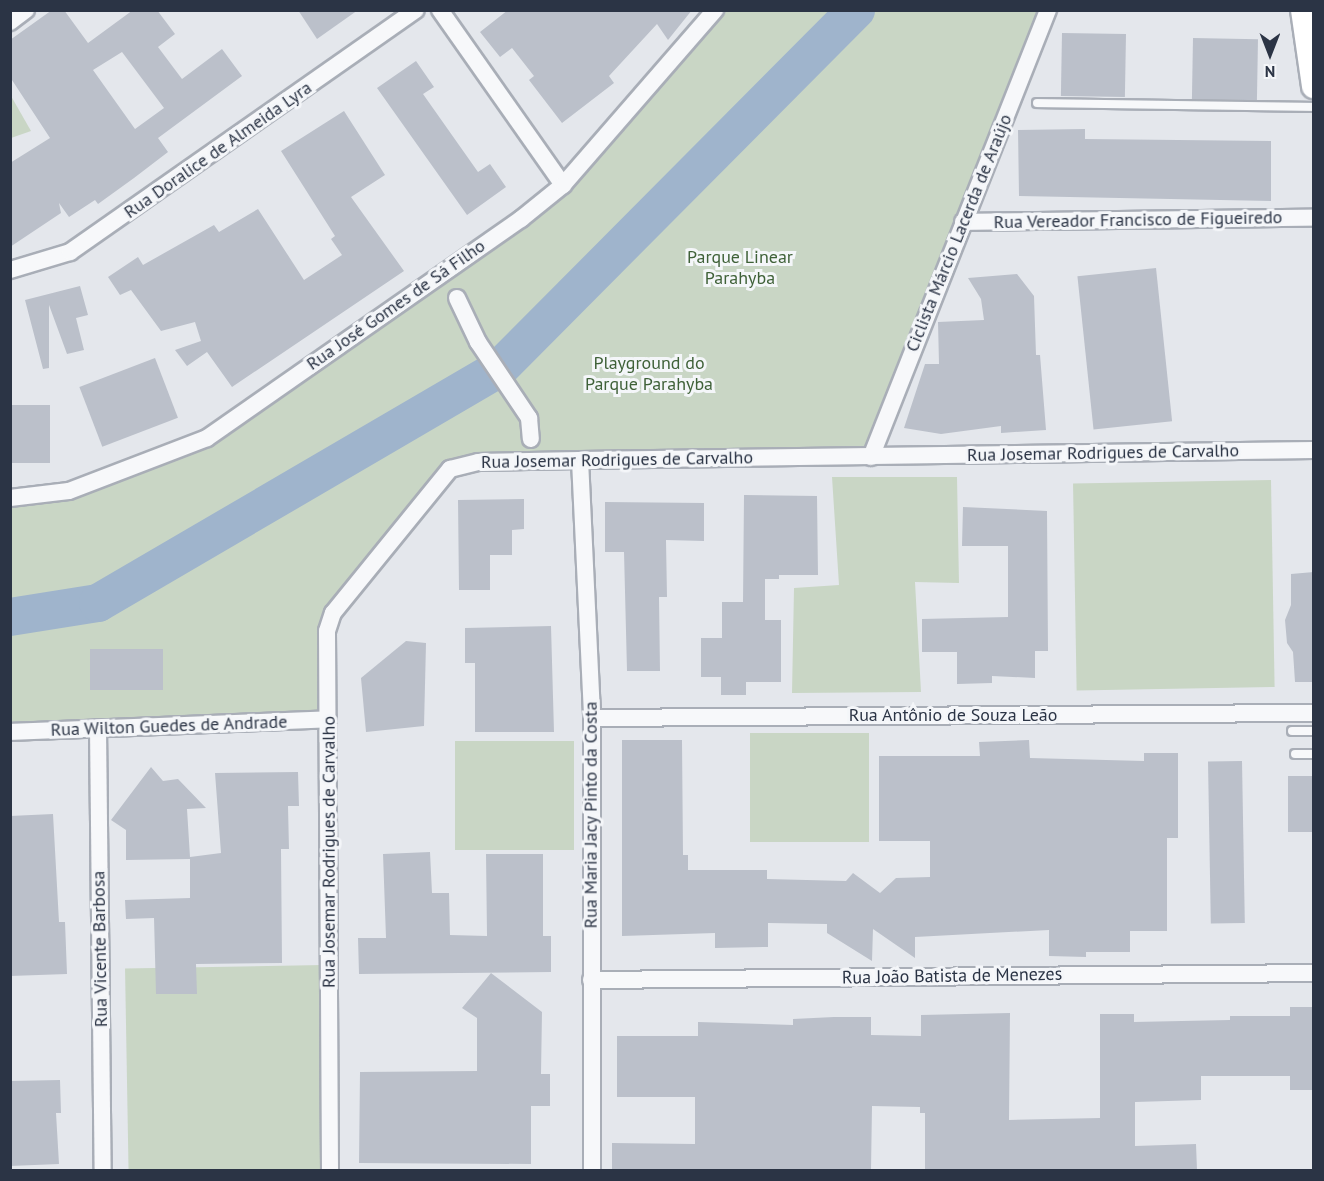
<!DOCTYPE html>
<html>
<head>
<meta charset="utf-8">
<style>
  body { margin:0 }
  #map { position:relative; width:1324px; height:1181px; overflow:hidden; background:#e4e7ec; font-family:"PT Sans",sans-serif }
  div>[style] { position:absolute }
  .green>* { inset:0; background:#c9d6c5; transform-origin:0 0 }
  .river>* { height:38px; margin:-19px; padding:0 19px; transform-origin:19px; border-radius:19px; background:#9fb4cc }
  .building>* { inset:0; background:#bbc0ca; transform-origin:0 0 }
  .roads { filter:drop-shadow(2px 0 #a9aeb7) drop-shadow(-2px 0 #a9aeb7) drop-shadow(0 2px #a9aeb7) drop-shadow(0 -2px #a9aeb7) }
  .lane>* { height:8px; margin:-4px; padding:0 4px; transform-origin:4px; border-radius:4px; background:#f7f8fa }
  .street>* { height:16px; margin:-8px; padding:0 8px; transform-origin:8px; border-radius:8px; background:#f7f8fa }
  .secondary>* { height:24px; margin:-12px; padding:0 12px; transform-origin:12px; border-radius:12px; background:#fff }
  span { translate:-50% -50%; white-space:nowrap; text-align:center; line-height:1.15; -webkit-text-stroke:6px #f4f6f9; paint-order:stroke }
  .street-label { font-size:18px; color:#2b3445 }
  .park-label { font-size:18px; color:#3f6138 }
  .frame { position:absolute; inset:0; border:12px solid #2b3445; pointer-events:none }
  .north { position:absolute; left:1240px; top:24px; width:60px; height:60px; -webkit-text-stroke:4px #f4f6f9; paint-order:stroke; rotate:180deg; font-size:16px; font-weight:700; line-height:24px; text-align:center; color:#2b3445 }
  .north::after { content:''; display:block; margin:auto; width:21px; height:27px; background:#2b3445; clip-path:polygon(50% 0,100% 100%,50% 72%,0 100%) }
</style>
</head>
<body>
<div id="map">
  <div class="green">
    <i style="clip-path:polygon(726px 11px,1043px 11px,866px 459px,446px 463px,322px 623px,322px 728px,11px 742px,11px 490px,55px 489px,201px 438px,557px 187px)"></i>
    <i style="clip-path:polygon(11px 96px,31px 131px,11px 138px,10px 138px)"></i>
    <i style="clip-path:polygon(832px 477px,957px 477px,959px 583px,915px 582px,921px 692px,792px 693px,794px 588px,839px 585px)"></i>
    <i style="left:1271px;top:480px;width:207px;height:198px;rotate:89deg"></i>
    <i style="left:869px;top:733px;width:109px;height:119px;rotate:90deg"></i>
    <i style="left:455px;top:741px;width:119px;height:109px"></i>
    <i style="left:323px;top:965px;width:205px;height:198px;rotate:89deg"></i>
  </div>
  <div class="river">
    <i style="left:10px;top:617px;width:89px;rotate:-9deg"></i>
    <i style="left:98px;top:603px;width:466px;rotate:-30.3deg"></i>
    <i style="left:500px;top:368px;width:505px;rotate:-45.16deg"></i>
  </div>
  <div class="building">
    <i style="clip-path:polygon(evenodd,52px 10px,64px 10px,88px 43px,133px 10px,157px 10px,175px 34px,158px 47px,182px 79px,222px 49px,242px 76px,158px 138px,168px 152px,134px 178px,98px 204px,95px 200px,69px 217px,59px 203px,61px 213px,10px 247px,10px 163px,50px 138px,10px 77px,10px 40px,52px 10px,122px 52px,164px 108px,135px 129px,93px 70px,122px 52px)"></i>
    <i style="clip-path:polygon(298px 10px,358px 10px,317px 39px)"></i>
    <i style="clip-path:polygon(508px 10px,692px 10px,668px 40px,657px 24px,609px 76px,614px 83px,562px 123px,529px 80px,534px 76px,512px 48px,500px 57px,480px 32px)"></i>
    <i style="left:1062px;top:33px;width:64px;height:63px;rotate:1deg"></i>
    <i style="left:1193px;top:38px;width:65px;height:61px;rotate:1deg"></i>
    <i style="clip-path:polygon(416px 61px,434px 87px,423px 94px,478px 172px,490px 164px,506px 187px,467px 215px,377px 88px)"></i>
    <i style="clip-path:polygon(344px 111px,385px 175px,351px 197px,404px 271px,232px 387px,207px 352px,187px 366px,175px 350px,201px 341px,195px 322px,161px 331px,131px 290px,120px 295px,108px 277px,138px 257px,143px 265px,214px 225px,219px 232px,258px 209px,304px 280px,342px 255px,331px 239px,335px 236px,281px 151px)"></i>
    <i style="clip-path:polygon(1085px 129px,1085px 139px,1271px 141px,1271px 201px,1019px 196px,1018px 130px)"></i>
    <i style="left:1156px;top:268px;width:154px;height:79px;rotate:84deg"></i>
    <i style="clip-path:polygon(1017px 274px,1034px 296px,1036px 355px,1040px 355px,1046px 430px,1001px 433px,1001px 426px,941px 434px,904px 428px,925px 364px,939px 364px,938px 322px,984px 320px,981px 299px,968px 278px)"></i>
    <i style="clip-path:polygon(80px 286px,88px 315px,76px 318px,84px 350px,67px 354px,49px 305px,49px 368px,43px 369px,25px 300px)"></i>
    <i style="left:155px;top:358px;width:64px;height:81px;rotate:69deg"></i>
    <i style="left:10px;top:405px;width:40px;height:58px"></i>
    <i style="clip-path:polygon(744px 495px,817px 496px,818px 575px,779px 575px,779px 579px,765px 579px,765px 620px,781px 620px,781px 682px,746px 682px,746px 695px,721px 695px,721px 677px,701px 677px,701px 638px,722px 638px,722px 602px,743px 602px)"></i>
    <i style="clip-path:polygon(524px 499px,524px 529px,512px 530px,512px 555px,490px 555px,490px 590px,459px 590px,458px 500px)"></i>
    <i style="clip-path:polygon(605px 502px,704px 503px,704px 541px,666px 540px,667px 597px,659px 597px,660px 671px,627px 671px,624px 552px,605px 552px)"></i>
    <i style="clip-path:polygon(963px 507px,1047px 511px,1048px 651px,1035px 651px,1035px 678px,992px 676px,992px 683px,957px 684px,957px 652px,922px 652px,922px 619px,1008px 617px,1008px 546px,962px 546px)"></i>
    <i style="clip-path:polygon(1314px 572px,1314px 682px,1295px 682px,1293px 652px,1287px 643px,1285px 620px,1291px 605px,1291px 574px)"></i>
    <i style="clip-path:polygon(551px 626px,554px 732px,475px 732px,475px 663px,465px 663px,465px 628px)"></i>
    <i style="clip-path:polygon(406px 641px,426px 643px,424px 726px,366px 732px,361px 678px)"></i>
    <i style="left:163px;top:649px;width:41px;height:73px;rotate:90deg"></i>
    <i style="clip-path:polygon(622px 740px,682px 740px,683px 855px,688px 855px,688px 870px,767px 870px,767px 879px,846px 881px,853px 873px,880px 893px,896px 878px,930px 877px,930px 841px,879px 841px,879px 756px,980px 756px,979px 742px,1029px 740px,1030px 758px,1144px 761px,1144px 753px,1178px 753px,1178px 838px,1167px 838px,1167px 931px,1130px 931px,1130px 952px,1086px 952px,1086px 957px,1049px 956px,1049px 930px,915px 937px,915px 958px,873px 929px,872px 961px,827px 933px,827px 924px,768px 923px,768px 947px,715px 948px,715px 933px,622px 936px)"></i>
    <i style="left:1242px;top:761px;width:162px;height:34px;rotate:89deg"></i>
    <i style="clip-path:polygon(151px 767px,163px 781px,178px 779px,206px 808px,187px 809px,190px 857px,221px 853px,215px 773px,298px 772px,299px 806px,288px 806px,289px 849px,281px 849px,282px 963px,196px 964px,197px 994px,156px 994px,154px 918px,126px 919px,125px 900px,190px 898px,190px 859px,126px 860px,126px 830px,111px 820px)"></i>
    <i style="left:1314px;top:776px;width:56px;height:26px;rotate:90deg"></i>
    <i style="clip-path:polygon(53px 814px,59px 922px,65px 922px,67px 974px,10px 976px,10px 816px)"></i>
    <i style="clip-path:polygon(430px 852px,432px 893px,449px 893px,450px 935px,487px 936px,486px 854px,543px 854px,543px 936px,551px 936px,551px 972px,359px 974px,358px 938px,386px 938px,383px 854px)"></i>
    <i style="clip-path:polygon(491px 973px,542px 1012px,541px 1074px,550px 1074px,550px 1106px,531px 1106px,531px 1164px,359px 1163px,360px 1072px,477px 1071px,477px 1018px,462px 1008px)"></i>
    <i style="clip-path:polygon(1290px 1007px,1314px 1007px,1314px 1090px,1290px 1090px,1290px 1076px,1201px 1076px,1201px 1100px,1135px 1102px,1135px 1146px,1196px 1144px,1197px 1170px,925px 1170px,925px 1113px,920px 1113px,920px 1107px,872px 1106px,871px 1170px,612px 1170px,612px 1143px,695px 1144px,695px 1097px,617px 1097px,617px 1036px,698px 1036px,698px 1022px,793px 1025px,793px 1019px,834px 1017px,871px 1017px,871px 1035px,921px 1036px,921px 1015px,1010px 1013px,1009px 1120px,1100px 1118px,1100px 1014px,1134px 1014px,1134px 1022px,1230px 1020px,1230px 1016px,1290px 1016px)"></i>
    <i style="clip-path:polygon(60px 1080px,61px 1113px,56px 1113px,59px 1164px,10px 1166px,10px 1081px)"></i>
  </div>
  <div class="roads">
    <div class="lane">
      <i style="left:1037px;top:103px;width:277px;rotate:0.8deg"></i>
      <i style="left:1292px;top:731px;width:22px"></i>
      <i style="left:1295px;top:754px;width:19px"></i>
    </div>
    <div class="street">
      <i style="left:440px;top:10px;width:214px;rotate:54.9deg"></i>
      <i style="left:10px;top:22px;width:20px;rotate:-37deg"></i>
      <i style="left:963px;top:222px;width:351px;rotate:-0.7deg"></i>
      <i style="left:10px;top:270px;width:63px;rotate:-16.7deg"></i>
      <i style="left:70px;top:252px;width:422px;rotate:-35deg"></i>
      <i style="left:457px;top:298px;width:49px;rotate:64.5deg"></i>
      <i style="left:478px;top:342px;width:92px;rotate:56.1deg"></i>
      <i style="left:529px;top:418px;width:21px;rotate:85deg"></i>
      <i style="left:871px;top:457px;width:481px;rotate:-68.4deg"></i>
      <i style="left:580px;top:460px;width:258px;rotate:87.3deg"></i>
      <i style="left:592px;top:718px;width:452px;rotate:90deg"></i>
      <i style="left:10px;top:498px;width:59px;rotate:-6.8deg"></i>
      <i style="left:69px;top:491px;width:148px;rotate:-21deg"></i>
      <i style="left:207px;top:438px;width:383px;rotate:-34.9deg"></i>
      <i style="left:521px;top:219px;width:54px;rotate:-39deg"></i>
      <i style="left:563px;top:185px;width:232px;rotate:-49deg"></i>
      <i style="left:592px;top:718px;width:722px;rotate:-0.4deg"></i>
      <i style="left:98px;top:728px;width:442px;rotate:89.4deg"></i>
      <i style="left:10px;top:732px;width:318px;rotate:-2.3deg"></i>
      <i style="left:591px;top:980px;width:723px;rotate:-0.55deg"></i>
      <i style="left:330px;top:1170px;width:539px;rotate:-90.32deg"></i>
      <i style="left:327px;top:631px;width:19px;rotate:-72deg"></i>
      <i style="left:333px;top:613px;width:186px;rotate:-50.9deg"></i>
      <i style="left:450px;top:469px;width:29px;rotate:-14deg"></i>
      <i style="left:478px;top:462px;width:102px;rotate:-1.1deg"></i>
      <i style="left:580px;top:460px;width:734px;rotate:-0.78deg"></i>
    </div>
    <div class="secondary">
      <i style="left:1303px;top:10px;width:77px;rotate:81.8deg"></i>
    </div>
  </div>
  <div class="street-label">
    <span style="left:218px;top:150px;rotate:-35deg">Rua Doralice de Almeida Lyra</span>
    <span style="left:1138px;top:220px;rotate:-1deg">Rua Vereador Francisco de Figueiredo</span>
    <span style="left:959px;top:233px;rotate:-68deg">Ciclista Márcio Lacerda de Araújo</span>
    <span style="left:396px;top:305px;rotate:-35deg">Rua José Gomes de Sá Filho</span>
    <span style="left:1103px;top:453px;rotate:-1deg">Rua Josemar Rodrigues de Carvalho</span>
    <span style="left:617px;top:460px;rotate:-1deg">Rua Josemar Rodrigues de Carvalho</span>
    <span style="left:953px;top:715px">Rua Antônio de Souza Leão</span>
    <span style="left:169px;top:726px;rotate:-2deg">Rua Wilton Guedes de Andrade</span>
    <span style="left:591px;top:815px;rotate:-90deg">Rua Maria Jacy Pinto da Costa</span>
    <span style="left:329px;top:852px;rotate:-90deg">Rua Josemar Rodrigues de Carvalho</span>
    <span style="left:100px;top:949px;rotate:-91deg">Rua Vicente Barbosa</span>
    <span style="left:952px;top:976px;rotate:-1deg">Rua João Batista de Menezes</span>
  </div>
  <div class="park-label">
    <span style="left:740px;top:268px">Parque Linear<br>Parahyba</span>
    <span style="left:649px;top:374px">Playground do<br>Parque Parahyba</span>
  </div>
  <div class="frame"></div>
  <div class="north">N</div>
</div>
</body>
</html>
